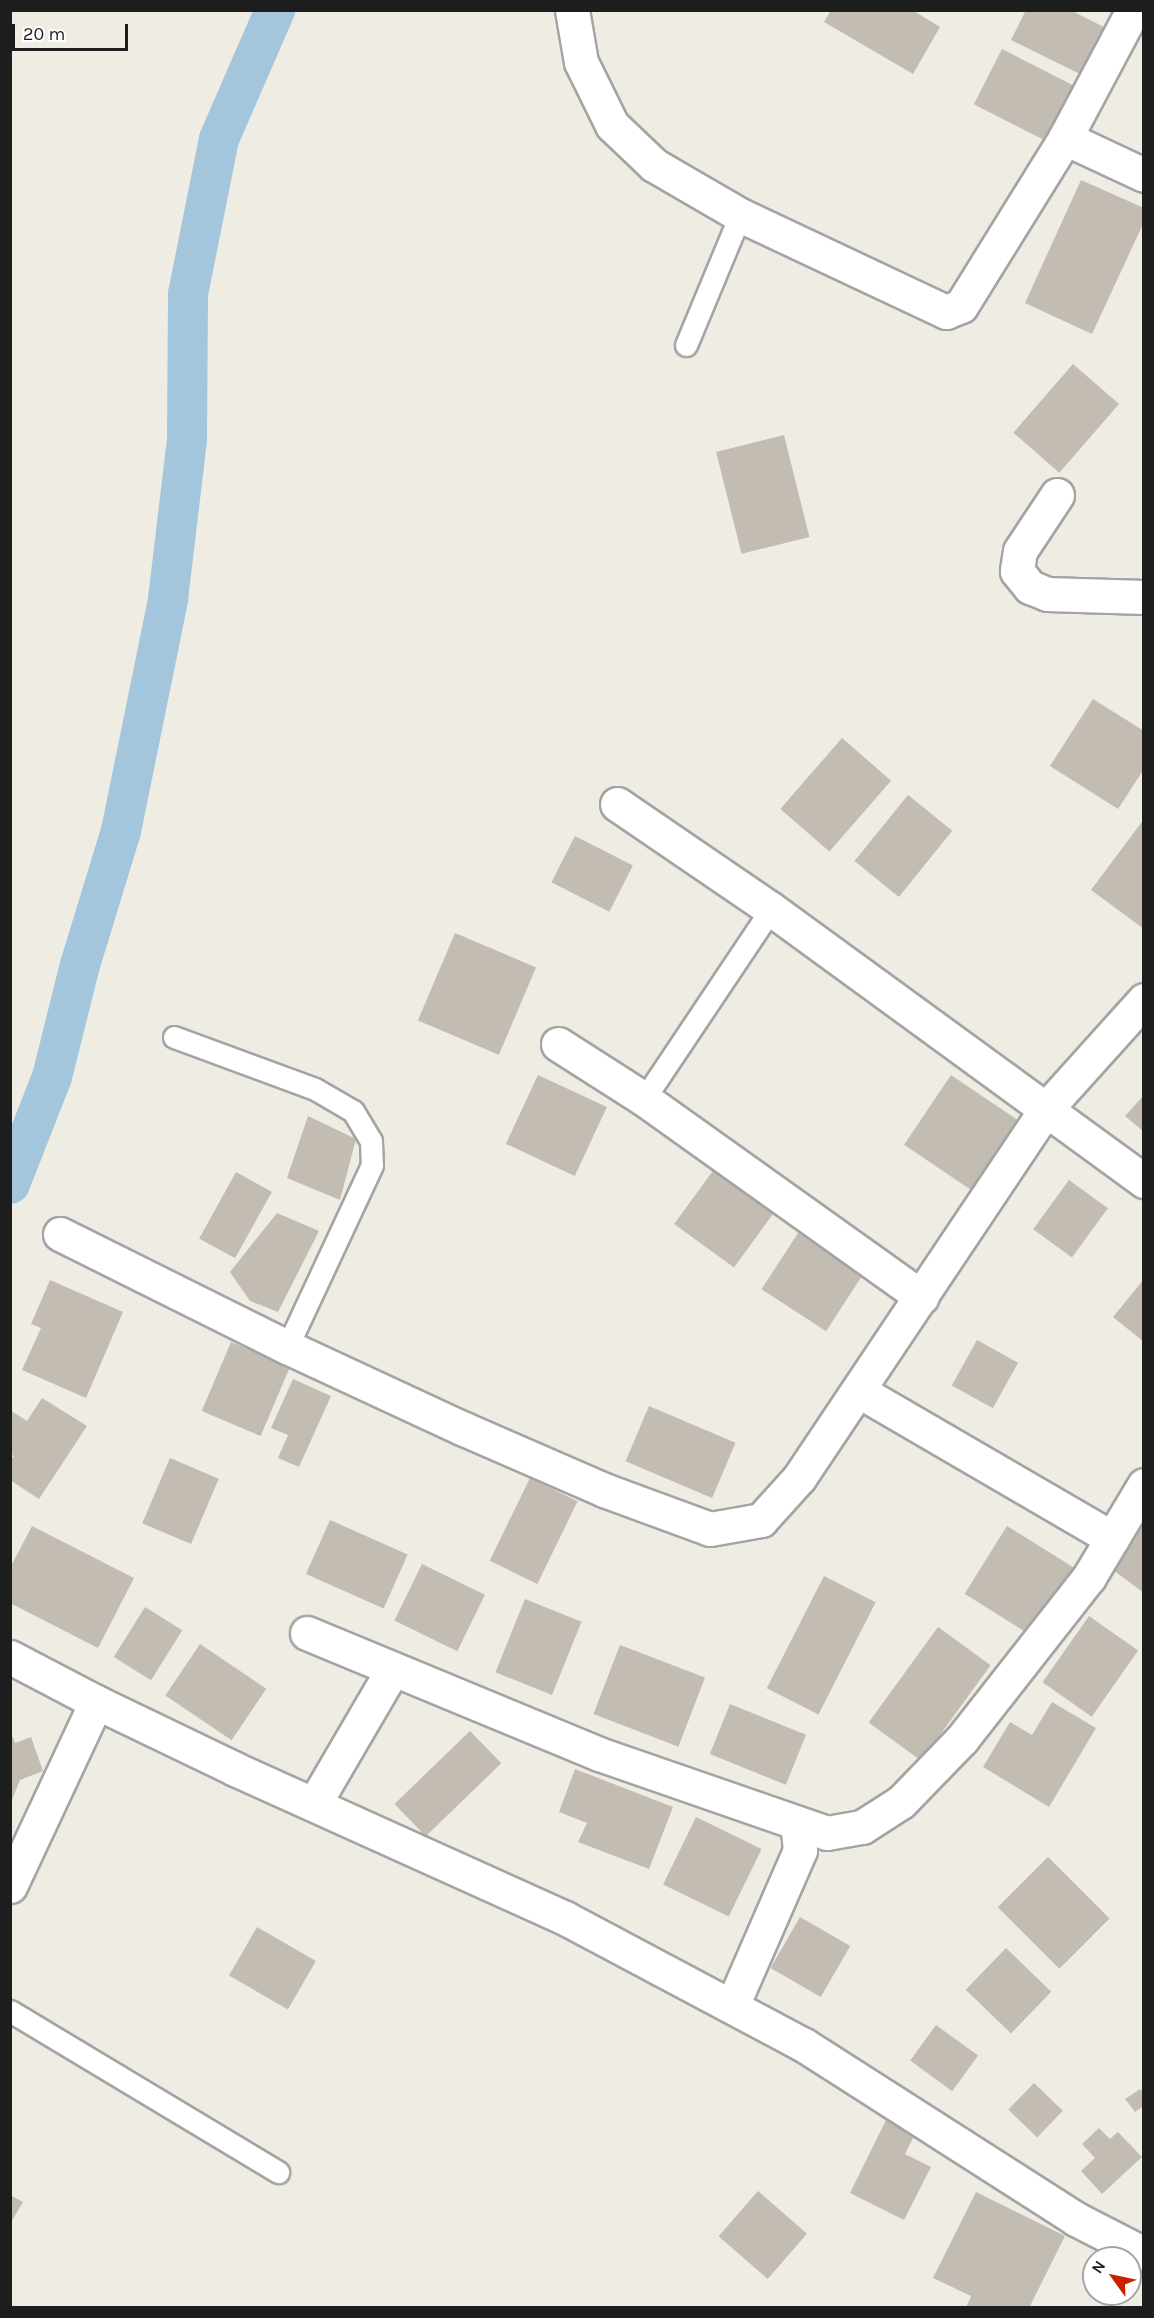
<!DOCTYPE html>
<html>
<head>
<meta charset="utf-8">
<style>
  body { margin:0 }
  #map { position:relative; width:1154px; height:2318px; overflow:hidden; background:#efede3; font-family:Karla,sans-serif }
  div>[style] { position:absolute }
  .canal>* { height:40px; margin:-20px; padding:0 20px; transform-origin:20px; border-radius:20px; background:#a3c6dd }
  .building>* { inset:0; background:#c3bcb3; transform-origin:0 0 }
  .roads { filter:drop-shadow(2px 0 #a4a4a4) drop-shadow(-2px 0 #a4a4a4) drop-shadow(0 2px #a4a4a4) drop-shadow(0 -2px #a4a4a4) }
  .service>* { height:21px; margin:-10.5px; padding:0 10.5px; transform-origin:10.5px; border-radius:10.5px; background:#fff }
  .minor>* { height:33px; margin:-16.5px; padding:0 16.5px; transform-origin:16.5px; border-radius:16.5px; background:#fff }
  span { translate:-50% -50%; white-space:nowrap; text-align:center; line-height:1.15; -webkit-text-stroke:6px #fff; paint-order:stroke }
  .frame { position:absolute; inset:0; border:12px solid #1d1d1d; pointer-events:none }
  .north { position:absolute; left:1082px; top:2246px; width:60px; height:60px; box-sizing:border-box; background:#fff; border:2px solid #a5a5a5; border-radius:50%; rotate:303deg; font-size:16px; font-weight:700; line-height:24px; text-align:center; color:#1d1d1d }
  .north::after { content:''; display:block; margin:auto; width:21px; height:27px; background:#cb2100; clip-path:polygon(50% 0,100% 100%,50% 72%,0 100%) }
  .scale { position:absolute; left:12px; top:24px; width:116px; height:27px; box-sizing:border-box; border:3px solid #1d1d1d; border-top:0; padding-left:8px; font-size:18px; line-height:21px; white-space:nowrap; color:#1d1d1d; -webkit-text-stroke:4px #fff; paint-order:stroke }
</style>
</head>
<body>
<div id="map">
  <div class="canal">
    <i style="left:10px;top:1184px;width:115px;rotate:-68.6deg"></i>
    <i style="left:52px;top:1077px;width:115px;rotate:-76deg"></i>
    <i style="left:80px;top:965px;width:140px;rotate:-73deg"></i>
    <i style="left:121px;top:831px;width:237px;rotate:-78.5deg"></i>
    <i style="left:168px;top:599px;width:161px;rotate:-83.2deg"></i>
    <i style="left:187px;top:439px;width:145px;rotate:-89.6deg"></i>
    <i style="left:188px;top:294px;width:158px;rotate:-78.7deg"></i>
    <i style="left:219px;top:139px;width:141px;rotate:-66.5deg"></i>
  </div>
  <div class="building">
    <i style="clip-path:polygon(831px 10px,912px 10px,940px 27px,913px 74px,824px 22px)"></i>
    <i style="clip-path:polygon(1026px 10px,1070px 10px,1106px 28px,1082px 75px,1011px 40px)"></i>
    <i style="left:1002px;top:49px;width:82px;height:62px;rotate:27deg"></i>
    <i style="clip-path:polygon(1081px 180px,1144px 208px,1144px 222px,1092px 334px,1025px 303px)"></i>
    <i style="left:1073px;top:364px;width:61px;height:91px;rotate:41deg"></i>
    <i style="left:784px;top:435px;width:105px;height:70px;rotate:76deg"></i>
    <i style="clip-path:polygon(1093px 699px,1144px 731px,1144px 769px,1118px 809px,1050px 766px)"></i>
    <i style="left:842px;top:738px;width:65px;height:94px;rotate:41deg"></i>
    <i style="left:908px;top:795px;width:57px;height:85px;rotate:39deg"></i>
    <i style="clip-path:polygon(1144px 819px,1144px 929px,1091px 890px)"></i>
    <i style="left:575px;top:836px;width:65px;height:52px;rotate:27deg"></i>
    <i style="left:455px;top:933px;width:88px;height:95px;rotate:23deg"></i>
    <i style="left:538px;top:1075px;width:76px;height:76px;rotate:25deg"></i>
    <i style="left:951px;top:1075px;width:81px;height:84px;rotate:34deg"></i>
    <i style="clip-path:polygon(1144px 1095px,1144px 1132px,1125px 1116px)"></i>
    <i style="clip-path:polygon(308px 1116px,356px 1139px,340px 1200px,287px 1178px)"></i>
    <i style="left:720px;top:1161px;width:74px;height:78px;rotate:36deg"></i>
    <i style="left:236px;top:1172px;width:41px;height:76px;rotate:29deg"></i>
    <i style="left:1069px;top:1180px;width:48px;height:61px;rotate:36deg"></i>
    <i style="clip-path:polygon(277px 1213px,319px 1231px,278px 1312px,250px 1301px,230px 1272px)"></i>
    <i style="left:798px;top:1233px;width:77px;height:67px;rotate:33deg"></i>
    <i style="clip-path:polygon(1144px 1279px,1144px 1342px,1113px 1317px)"></i>
    <i style="clip-path:polygon(50px 1280px,123px 1312px,86px 1398px,22px 1370px,41px 1328px,31px 1324px)"></i>
    <i style="left:977px;top:1340px;width:47px;height:52px;rotate:29deg"></i>
    <i style="left:231px;top:1342px;width:64px;height:75px;rotate:23deg"></i>
    <i style="clip-path:polygon(293px 1379px,331px 1396px,299px 1467px,278px 1458px,288px 1435px,271px 1428px)"></i>
    <i style="clip-path:polygon(42px 1398px,87px 1426px,39px 1499px,10px 1480px,10px 1461px,14px 1456px,10px 1454px,10px 1410px,27px 1421px)"></i>
    <i style="left:649px;top:1406px;width:94px;height:60px;rotate:23deg"></i>
    <i style="left:170px;top:1458px;width:53px;height:71px;rotate:23deg"></i>
    <i style="left:530px;top:1478px;width:53px;height:92px;rotate:26deg"></i>
    <i style="left:330px;top:1520px;width:85px;height:59px;rotate:24deg"></i>
    <i style="clip-path:polygon(1144px 1521px,1144px 1593px,1109px 1567px)"></i>
    <i style="clip-path:polygon(32px 1526px,134px 1578px,98px 1648px,10px 1603px,10px 1568px)"></i>
    <i style="left:1007px;top:1526px;width:79px;height:80px;rotate:32deg"></i>
    <i style="left:422px;top:1564px;width:70px;height:63px;rotate:26deg"></i>
    <i style="left:824px;top:1576px;width:58px;height:126px;rotate:27deg"></i>
    <i style="left:525px;top:1599px;width:61px;height:79px;rotate:22deg"></i>
    <i style="left:145px;top:1607px;width:44px;height:59px;rotate:32deg"></i>
    <i style="left:1089px;top:1616px;width:60px;height:81px;rotate:35deg"></i>
    <i style="left:938px;top:1627px;width:65px;height:118px;rotate:36deg"></i>
    <i style="left:200px;top:1644px;width:80px;height:62px;rotate:34deg"></i>
    <i style="left:620px;top:1645px;width:91px;height:74px;rotate:21deg"></i>
    <i style="clip-path:polygon(1052px 1702px,1096px 1728px,1049px 1807px,983px 1767px,1010px 1722px,1032px 1735px)"></i>
    <i style="left:730px;top:1704px;width:82px;height:54px;rotate:22deg"></i>
    <i style="left:470px;top:1731px;width:45px;height:105px;rotate:46deg"></i>
    <i style="clip-path:polygon(11px 1732px,15px 1743px,31px 1737px,43px 1771px,20px 1780px,11px 1802px)"></i>
    <i style="clip-path:polygon(575px 1769px,673px 1807px,649px 1869px,578px 1842px,587px 1823px,559px 1812px)"></i>
    <i style="left:696px;top:1817px;width:73px;height:75px;rotate:26deg"></i>
    <i style="left:1048px;top:1857px;width:87px;height:71px;rotate:45deg"></i>
    <i style="left:800px;top:1917px;width:58px;height:59px;rotate:30deg"></i>
    <i style="left:257px;top:1927px;width:68px;height:56px;rotate:30deg"></i>
    <i style="left:1006px;top:1948px;width:63px;height:58px;rotate:44deg"></i>
    <i style="left:936px;top:2025px;width:52px;height:44px;rotate:36deg"></i>
    <i style="left:1034px;top:2083px;width:40px;height:37px;rotate:44deg"></i>
    <i style="clip-path:polygon(1140px 2089px,1144px 2094px,1144px 2106px,1135px 2112px,1125px 2099px)"></i>
    <i style="clip-path:polygon(886px 2120px,915px 2134px,905px 2154px,931px 2167px,904px 2220px,850px 2193px)"></i>
    <i style="clip-path:polygon(1099px 2128px,1110px 2139px,1118px 2132px,1142px 2157px,1102px 2194px,1081px 2171px,1095px 2158px,1082px 2144px)"></i>
    <i style="left:758px;top:2191px;width:65px;height:60px;rotate:41deg"></i>
    <i style="clip-path:polygon(976px 2192px,1065px 2236px,1029px 2308px,966px 2308px,971px 2296px,933px 2278px)"></i>
    <i style="clip-path:polygon(10px 2195px,23px 2202px,10px 2224px)"></i>
  </div>
  <div class="roads">
    <div class="service">
      <i style="left:686px;top:345px;width:141px;rotate:-67.4deg"></i>
      <i style="left:174px;top:1037px;width:150px;rotate:20.2deg"></i>
      <i style="left:315px;top:1089px;width:44px;rotate:30.1deg"></i>
      <i style="left:353px;top:1111px;width:35px;rotate:59deg"></i>
      <i style="left:371px;top:1141px;width:24px;rotate:88deg"></i>
      <i style="left:372px;top:1165px;width:201px;rotate:115deg"></i>
      <i style="left:644px;top:1099px;width:229px;rotate:-56.2deg"></i>
      <i style="left:10px;top:2011px;width:313px;rotate:31deg"></i>
    </div>
    <div class="minor">
      <i style="left:572px;top:10px;width:53px;rotate:80.2deg"></i>
      <i style="left:581px;top:62px;width:70px;rotate:63.8deg"></i>
      <i style="left:612px;top:125px;width:58px;rotate:43.6deg"></i>
      <i style="left:654px;top:165px;width:99px;rotate:30.2deg"></i>
      <i style="left:740px;top:215px;width:228px;rotate:25.2deg"></i>
      <i style="left:946px;top:312px;width:16px;rotate:-22deg"></i>
      <i style="left:961px;top:306px;width:198px;rotate:-58.2deg"></i>
      <i style="left:1065px;top:138px;width:87px;rotate:25.1deg"></i>
      <i style="left:1065px;top:138px;width:145px;rotate:-62deg"></i>
      <i style="left:1057px;top:495px;width:67px;rotate:123.5deg"></i>
      <i style="left:1020px;top:551px;width:20px;rotate:99deg"></i>
      <i style="left:1017px;top:571px;width:21px;rotate:51deg"></i>
      <i style="left:1030px;top:587px;width:18px;rotate:22deg"></i>
      <i style="left:1047px;top:594px;width:97px;rotate:1.8deg"></i>
      <i style="left:617px;top:804px;width:186px;rotate:34.3deg"></i>
      <i style="left:771px;top:909px;width:462px;rotate:36.1deg"></i>
      <i style="left:558px;top:1044px;width:102px;rotate:32.6deg"></i>
      <i style="left:644px;top:1099px;width:341px;rotate:35.5deg"></i>
      <i style="left:60px;top:1234px;width:254px;rotate:26.5deg"></i>
      <i style="left:287px;top:1347px;width:195px;rotate:24.9deg"></i>
      <i style="left:464px;top:1429px;width:153px;rotate:23.5deg"></i>
      <i style="left:604px;top:1490px;width:113px;rotate:20.2deg"></i>
      <i style="left:710px;top:1529px;width:52px;rotate:-10deg"></i>
      <i style="left:761px;top:1520px;width:57px;rotate:-47.9deg"></i>
      <i style="left:799px;top:1478px;width:443px;rotate:-56.2deg"></i>
      <i style="left:1045px;top:1110px;width:148px;rotate:-48deg"></i>
      <i style="left:859px;top:1391px;width:293px;rotate:30.2deg"></i>
      <i style="left:307px;top:1633px;width:316px;rotate:22.5deg"></i>
      <i style="left:599px;top:1754px;width:241px;rotate:19.1deg"></i>
      <i style="left:827px;top:1833px;width:36px;rotate:-10deg"></i>
      <i style="left:862px;top:1827px;width:46px;rotate:-32.7deg"></i>
      <i style="left:901px;top:1802px;width:88px;rotate:-45.9deg"></i>
      <i style="left:962px;top:1739px;width:206px;rotate:-51.9deg"></i>
      <i style="left:1089px;top:1577px;width:107px;rotate:-59.1deg"></i>
      <i style="left:10px;top:1657px;width:97px;rotate:27.6deg"></i>
      <i style="left:96px;top:1702px;width:154px;rotate:25.7deg"></i>
      <i style="left:235px;top:1769px;width:362px;rotate:24.3deg"></i>
      <i style="left:565px;top:1918px;width:271px;rotate:28deg"></i>
      <i style="left:804px;top:2045px;width:323px;rotate:32.6deg"></i>
      <i style="left:1076px;top:2219px;width:76px;rotate:27.2deg"></i>
      <i style="left:314px;top:1804px;width:156px;rotate:-59.7deg"></i>
      <i style="left:10px;top:1886px;width:203px;rotate:-64.9deg"></i>
      <i style="left:732px;top:2006px;width:170px;rotate:-66.4deg"></i>
      <i style="left:800px;top:1850px;width:27px;rotate:-96deg"></i>
    </div>
  </div>
  <div class="frame"></div>
  <div class="north">N</div>
  <div class="scale">20 m</div>
</div>
</body>
</html>
